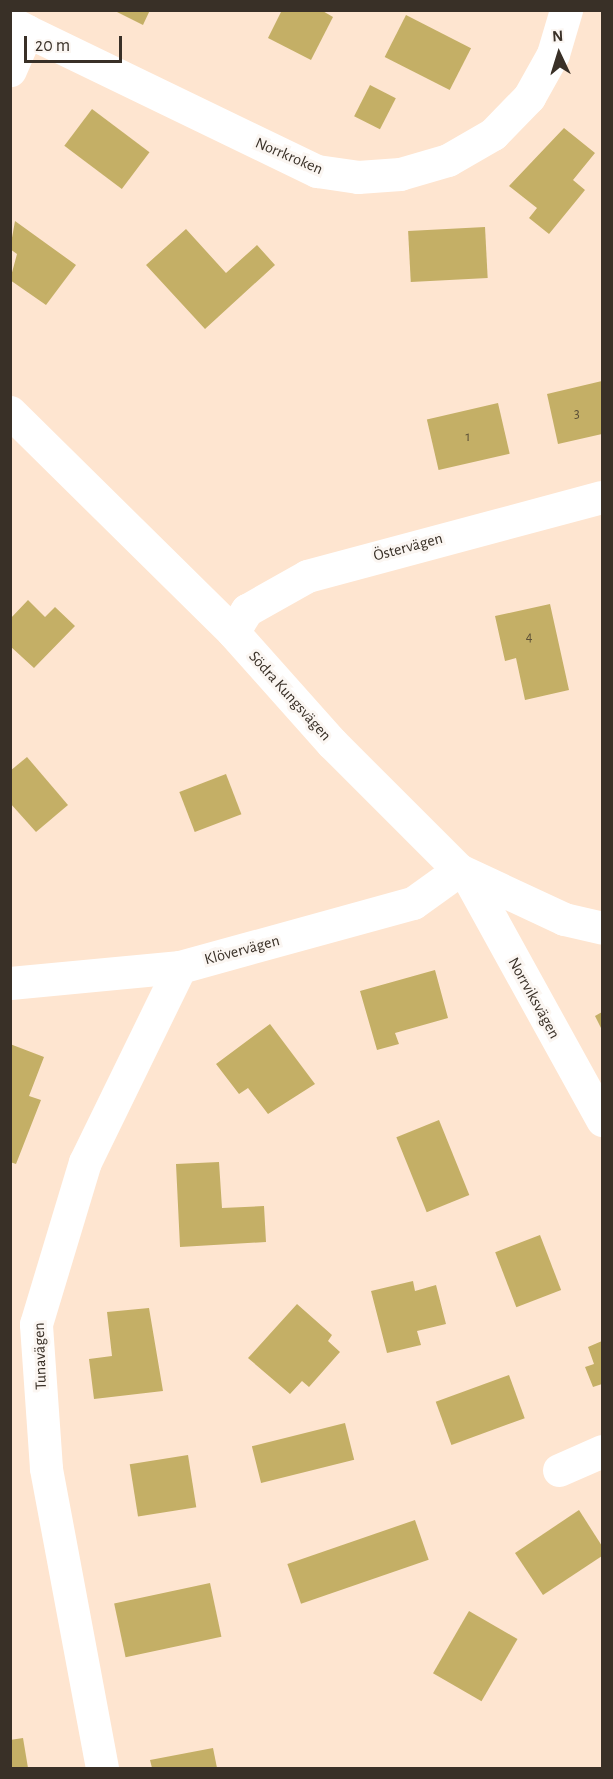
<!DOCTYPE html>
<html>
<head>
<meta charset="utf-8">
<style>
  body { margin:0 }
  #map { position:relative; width:613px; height:1779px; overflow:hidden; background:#fee5d0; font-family:"Alegreya Sans",sans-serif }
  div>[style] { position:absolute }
  .building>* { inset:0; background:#c4af66; transform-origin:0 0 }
  .minor>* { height:33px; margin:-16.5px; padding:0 16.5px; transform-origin:16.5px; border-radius:16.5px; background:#fff }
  span { translate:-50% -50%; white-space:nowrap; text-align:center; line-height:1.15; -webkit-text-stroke:6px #fbf6f2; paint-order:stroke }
  .number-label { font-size:14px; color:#5c5037 }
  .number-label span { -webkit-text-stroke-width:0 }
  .street-label { font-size:16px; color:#393027 }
  .frame { position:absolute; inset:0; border:12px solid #393027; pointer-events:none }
  .north { position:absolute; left:529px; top:24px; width:60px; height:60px; -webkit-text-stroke:4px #fbf6f2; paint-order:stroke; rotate:356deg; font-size:16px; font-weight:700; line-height:24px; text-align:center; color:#393027 }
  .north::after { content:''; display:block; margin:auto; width:21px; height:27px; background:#393027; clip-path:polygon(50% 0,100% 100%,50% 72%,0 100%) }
  .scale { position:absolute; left:24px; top:36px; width:98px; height:27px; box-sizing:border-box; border:3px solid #393027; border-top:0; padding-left:8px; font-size:18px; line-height:21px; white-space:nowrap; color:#393027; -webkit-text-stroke:4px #fbf6f2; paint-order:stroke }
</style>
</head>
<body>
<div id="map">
  <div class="building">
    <i style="clip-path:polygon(113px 10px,150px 10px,143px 25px)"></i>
    <i style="clip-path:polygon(282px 10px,321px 10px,333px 17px,311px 60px,268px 38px)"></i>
    <i style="left:406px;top:15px;width:73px;height:47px;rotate:27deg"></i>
    <i style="left:370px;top:85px;width:29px;height:35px;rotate:27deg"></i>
    <i style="left:92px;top:109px;width:72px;height:46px;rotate:37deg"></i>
    <i style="clip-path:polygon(564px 128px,595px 153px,573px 180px,585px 190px,549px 234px,529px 218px,537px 208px,509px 186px)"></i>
    <i style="clip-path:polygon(15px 221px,76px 265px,46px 305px,10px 280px,17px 254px,10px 249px)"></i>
    <i style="left:485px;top:227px;width:51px;height:77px;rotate:87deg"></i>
    <i style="clip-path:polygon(186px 229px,226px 273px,257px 245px,275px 265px,205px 329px,146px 265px)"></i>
    <i style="clip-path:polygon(602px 381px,602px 434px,558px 444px,547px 394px)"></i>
    <i style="left:498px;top:403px;width:52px;height:73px;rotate:77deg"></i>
    <i style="clip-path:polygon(28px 600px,45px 617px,55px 607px,75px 626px,34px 668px,10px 646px,10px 619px)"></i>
    <i style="clip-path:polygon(550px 604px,569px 690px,525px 700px,516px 658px,505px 661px,495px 616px)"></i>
    <i style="clip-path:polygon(27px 757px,68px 805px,36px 832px,10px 803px,10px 771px)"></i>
    <i style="left:226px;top:774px;width:43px;height:50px;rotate:69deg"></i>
    <i style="clip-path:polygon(435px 970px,448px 1018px,395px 1033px,399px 1044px,377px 1050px,360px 991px)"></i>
    <i style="clip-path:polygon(602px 1012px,602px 1030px,595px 1016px)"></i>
    <i style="clip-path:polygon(270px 1024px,315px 1084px,268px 1114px,248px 1088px,239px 1094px,216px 1064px)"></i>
    <i style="clip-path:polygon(10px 1044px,44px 1057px,29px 1096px,41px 1100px,16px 1164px,10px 1162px)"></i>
    <i style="left:439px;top:1120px;width:81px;height:46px;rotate:68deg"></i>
    <i style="clip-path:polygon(219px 1162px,222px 1208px,264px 1206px,266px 1242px,180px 1247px,176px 1164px)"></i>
    <i style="left:540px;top:1235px;width:59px;height:48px;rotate:69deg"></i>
    <i style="clip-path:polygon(413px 1281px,415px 1291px,436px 1285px,446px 1324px,417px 1331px,421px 1345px,387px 1353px,371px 1291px)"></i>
    <i style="clip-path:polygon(297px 1304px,332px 1335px,328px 1341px,340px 1352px,309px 1387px,302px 1381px,290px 1394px,248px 1358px)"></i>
    <i style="clip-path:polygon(149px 1308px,163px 1391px,94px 1399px,89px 1359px,112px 1356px,107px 1312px)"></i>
    <i style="clip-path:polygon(602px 1341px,602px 1384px,593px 1387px,585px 1367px,594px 1364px,588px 1347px)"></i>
    <i style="left:509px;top:1375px;width:46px;height:78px;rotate:70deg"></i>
    <i style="left:345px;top:1423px;width:38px;height:96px;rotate:76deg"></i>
    <i style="left:188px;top:1455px;width:53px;height:59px;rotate:81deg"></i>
    <i style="clip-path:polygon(579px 1510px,602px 1546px,602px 1556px,543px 1595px,515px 1553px)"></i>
    <i style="left:415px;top:1520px;width:42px;height:135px;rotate:71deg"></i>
    <i style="left:210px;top:1583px;width:55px;height:98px;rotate:78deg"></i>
    <i style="left:469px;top:1611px;width:56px;height:72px;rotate:30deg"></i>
    <i style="clip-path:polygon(23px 1738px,28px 1768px,10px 1768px,10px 1740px)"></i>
    <i style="clip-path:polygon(213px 1748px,217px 1768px,152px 1768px,150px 1760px)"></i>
  </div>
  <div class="minor">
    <i style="left:10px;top:22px;width:19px;rotate:28deg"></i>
    <i style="left:27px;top:31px;width:43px;rotate:113.6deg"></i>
    <i style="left:27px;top:31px;width:322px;rotate:25.8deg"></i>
    <i style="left:317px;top:171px;width:41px;rotate:8.3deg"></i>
    <i style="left:358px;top:177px;width:42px;rotate:-4.1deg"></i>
    <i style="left:400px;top:174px;width:50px;rotate:-16.3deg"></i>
    <i style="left:448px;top:160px;width:52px;rotate:-30deg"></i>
    <i style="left:493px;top:134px;width:52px;rotate:-45.8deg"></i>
    <i style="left:529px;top:97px;width:49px;rotate:-60.8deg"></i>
    <i style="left:553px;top:54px;width:46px;rotate:-73.5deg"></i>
    <i style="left:10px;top:412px;width:313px;rotate:44.6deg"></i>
    <i style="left:233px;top:632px;width:149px;rotate:48.3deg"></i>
    <i style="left:332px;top:743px;width:180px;rotate:45deg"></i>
    <i style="left:459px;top:870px;width:116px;rotate:25deg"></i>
    <i style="left:564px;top:919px;width:39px;rotate:13deg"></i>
    <i style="left:233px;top:632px;width:26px;rotate:-58deg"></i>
    <i style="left:247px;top:610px;width:69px;rotate:-29.5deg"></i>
    <i style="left:307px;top:576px;width:305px;rotate:-15deg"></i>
    <i style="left:467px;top:875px;width:280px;rotate:61.1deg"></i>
    <i style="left:10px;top:983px;width:171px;rotate:-5.4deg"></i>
    <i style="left:180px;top:967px;width:242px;rotate:-15.4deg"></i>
    <i style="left:413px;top:903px;width:57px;rotate:-35.7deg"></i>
    <i style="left:559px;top:1470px;width:47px;rotate:-23.8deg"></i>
    <i style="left:102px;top:1768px;width:305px;rotate:-100.6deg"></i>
    <i style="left:46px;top:1468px;width:144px;rotate:-94deg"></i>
    <i style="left:36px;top:1324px;width:169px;rotate:-73.2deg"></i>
    <i style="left:85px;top:1162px;width:217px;rotate:-64deg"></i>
  </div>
  <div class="number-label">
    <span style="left:577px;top:414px">3</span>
    <span style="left:468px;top:437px">1</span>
    <span style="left:529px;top:637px">4</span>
  </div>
  <div class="street-label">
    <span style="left:289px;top:156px;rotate:23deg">Norrkroken</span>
    <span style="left:408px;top:547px;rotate:-15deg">Östervägen</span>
    <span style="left:290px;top:696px;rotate:48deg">Södra Kungsvägen</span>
    <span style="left:242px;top:950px;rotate:-15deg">Klövervägen</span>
    <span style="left:534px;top:998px;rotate:61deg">Norrviksvägen</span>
    <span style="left:40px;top:1356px;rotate:-92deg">Tunavägen</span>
  </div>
  <div class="frame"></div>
  <div class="north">N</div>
  <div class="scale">20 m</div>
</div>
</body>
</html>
